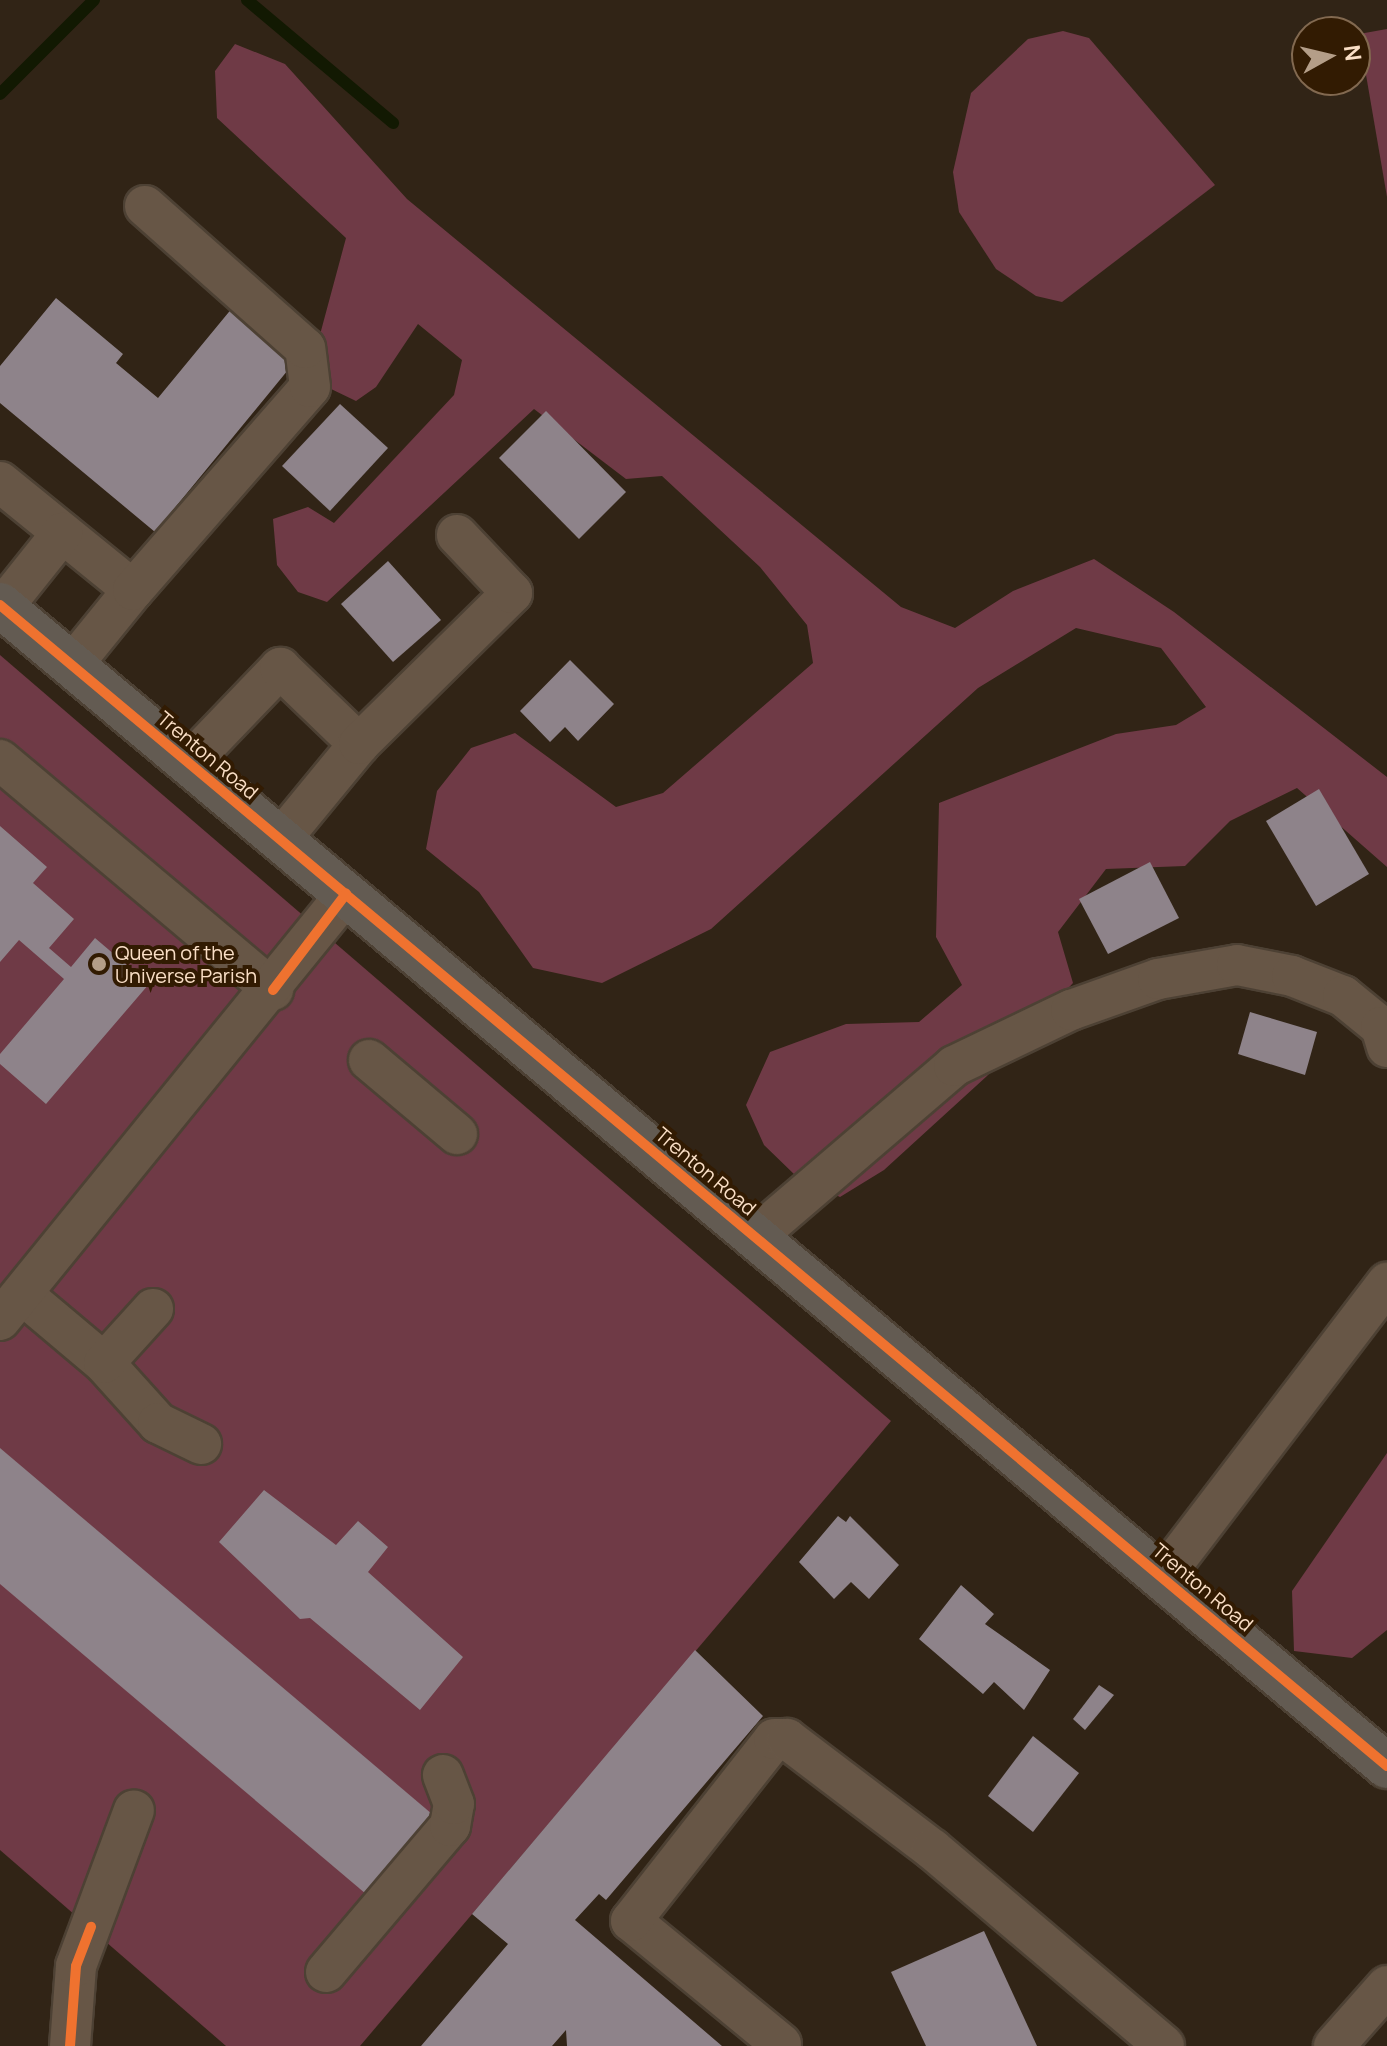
<!DOCTYPE html>
<html>
<head>
<meta charset="utf-8">
<style>
  body { margin:0 }
  #map { position:relative; width:1387px; height:2046px; overflow:hidden; background:#312416; font-family:Manrope,sans-serif }
  div>[style] { position:absolute }
  .green>* { inset:0; background:#6f3a46 }
  .stream>* { height:12px; margin:-6px; padding:0 6px; transform-origin:6px; border-radius:6px; background:#121902 }
  .building>* { inset:0; background:#8e838a }
  .roads { filter:drop-shadow(2px 0 #4d4134) drop-shadow(-2px 0 #4d4134) drop-shadow(0 2px #4d4134) drop-shadow(0 -2px #4d4134) }
  .minor>* { height:40px; margin:-20px; padding:0 20px; transform-origin:20px; border-radius:20px; background:#675646 }
  .major>* { height:44px; margin:-22px; padding:0 22px; transform-origin:22px; border-radius:22px; background:#635b52 }
  .cycleway>* { height:10px; margin:-5px; padding:0 5px; transform-origin:5px; border-radius:5px; background:#ef722f }
  .dots>* { width:22px; height:22px; translate:-50% -50%; box-sizing:border-box; border:4px solid #321b02; border-radius:50% }
  span { translate:-50% -50%; white-space:nowrap; text-align:center; line-height:1.15; -webkit-text-stroke:8px #321b02; paint-order:stroke }
  .street-label { font-size:20px; color:#fadfc6 }
  .poi-label { font-size:20px; color:#fadfc6 }
  .left { translate:0 -50%; text-align:left }
  .north { position:absolute; left:1291px; top:16px; width:80px; height:80px; box-sizing:border-box; background:#321b02; border:2px solid #826950; border-radius:50%; rotate:82deg; font-size:22px; font-weight:700; line-height:32px; text-align:center; color:#fadfc6 }
  .north::after { content:''; display:block; margin:auto; width:28px; height:36px; background:#b49e88; clip-path:polygon(50% 0,100% 100%,50% 72%,0 100%) }
</style>
</head>
<body>
<div id="map">
  <div class="green">
    <i style="clip-path:polygon(1387px 29px,1387px 197px,1359px 34px)"></i>
    <i style="clip-path:polygon(1063px 31px,1089px 38px,1215px 185px,1062px 302px,1036px 296px,996px 269px,959px 212px,953px 172px,971px 93px,1028px 39px)"></i>
    <i style="clip-path:polygon(235px 44px,285px 64px,407px 199px,901px 607px,955px 628px,1013px 591px,1094px 559px,1174px 612px,1387px 777px,1387px 867px,1297px 788px,1230px 821px,1185px 866px,1106px 869px,1058px 932px,1073px 983px,987px 1076px,884px 1170px,840px 1197px,796px 1176px,764px 1145px,746px 1105px,770px 1052px,846px 1024px,919px 1022px,962px 985px,936px 937px,939px 803px,1116px 734px,1176px 725px,1206px 707px,1161px 648px,1076px 628px,978px 688px,711px 929px,602px 983px,533px 968px,479px 892px,426px 849px,437px 791px,471px 748px,515px 733px,616px 807px,663px 793px,813px 663px,807px 625px,760px 567px,662px 476px,626px 479px,534px 409px,327px 602px,298px 592px,277px 565px,273px 519px,308px 507px,334px 523px,454px 395px,462px 360px,418px 324px,376px 387px,356px 401px,329px 388px,318px 342px,346px 238px,217px 118px,215px 71px)"></i>
    <i style="clip-path:polygon(0 655px,891px 1421px,360px 2046px,226px 2046px,0 1850px)"></i>
    <i style="clip-path:polygon(1387px 1453px,1387px 1630px,1352px 1658px,1294px 1651px,1292px 1591px)"></i>
  </div>
  <div class="stream">
    <i style="left:247px;top:0;width:191px;rotate:40.1deg"></i>
    <i style="left:0;top:94px;width:133px;rotate:-45deg"></i>
  </div>
  <div class="building">
    <i style="clip-path:polygon(56px 298px,123px 354px,116px 363px,158px 398px,233px 307px,297px 359px,155px 532px,0 403px,0 366px)"></i>
    <i style="clip-path:polygon(340px 404px,388px 448px,330px 511px,282px 466px)"></i>
    <i style="clip-path:polygon(546px 411px,626px 492px,579px 539px,499px 458px)"></i>
    <i style="clip-path:polygon(388px 561px,441px 620px,393px 662px,341px 604px)"></i>
    <i style="clip-path:polygon(570px 660px,614px 704px,578px 741px,565px 727px,550px 742px,520px 711px)"></i>
    <i style="clip-path:polygon(1319px 789px,1369px 874px,1316px 906px,1266px 821px)"></i>
    <i style="clip-path:polygon(0 826px,47px 867px,33px 883px,74px 919px,49px 948px,71px 967px,95px 938px,149px 984px,46px 1104px,0 1064px,0 1054px,64px 979px,19px 940px,0 962px)"></i>
    <i style="clip-path:polygon(1150px 862px,1179px 918px,1108px 954px,1079px 899px)"></i>
    <i style="clip-path:polygon(1250px 1012px,1317px 1032px,1305px 1075px,1238px 1054px)"></i>
    <i style="clip-path:polygon(0 1448px,432px 1814px,366px 1894px,0 1584px)"></i>
    <i style="clip-path:polygon(264px 1490px,336px 1545px,358px 1521px,388px 1547px,368px 1572px,463px 1657px,420px 1710px,310px 1618px,300px 1619px,219px 1542px)"></i>
    <i style="clip-path:polygon(838px 1516px,846px 1522px,850px 1516px,899px 1565px,869px 1599px,851px 1582px,834px 1599px,799px 1562px)"></i>
    <i style="clip-path:polygon(961px 1585px,994px 1614px,985px 1624px,1050px 1670px,1024px 1710px,994px 1682px,983px 1694px,919px 1639px)"></i>
    <i style="clip-path:polygon(695px 1650px,763px 1716px,606px 1900px,599px 1894px,575px 1920px,722px 2046px,567px 2046px,566px 2030px,552px 2046px,421px 2046px,508px 1944px,472px 1914px)"></i>
    <i style="clip-path:polygon(1099px 1685px,1114px 1695px,1085px 1730px,1073px 1719px)"></i>
    <i style="clip-path:polygon(1033px 1736px,1079px 1773px,1033px 1832px,988px 1796px)"></i>
    <i style="clip-path:polygon(984px 1931px,1037px 2046px,926px 2046px,891px 1972px)"></i>
  </div>
  <div class="roads">
    <div class="minor">
      <i style="left:0;top:482px;width:171px;rotate:39.1deg"></i>
      <i style="left:133px;top:590px;width:97px;rotate:129.1deg"></i>
      <i style="left:133px;top:590px;width:269px;rotate:-48.9deg"></i>
      <i style="left:310px;top:387px;width:39px;rotate:-97deg"></i>
      <i style="left:305px;top:348px;width:214px;rotate:-138.4deg"></i>
      <i style="left:3px;top:607px;width:95px;rotate:-51.4deg"></i>
      <i style="left:0;top:760px;width:357px;rotate:40.1deg"></i>
      <i style="left:189px;top:763px;width:132px;rotate:-46.2deg"></i>
      <i style="left:280px;top:668px;width:110px;rotate:43.9deg"></i>
      <i style="left:281px;top:839px;width:123px;rotate:-50.6deg"></i>
      <i style="left:359px;top:744px;width:215px;rotate:-44.6deg"></i>
      <i style="left:512px;top:593px;width:80px;rotate:-133.5deg"></i>
      <i style="left:369px;top:1060px;width:115px;rotate:40.1deg"></i>
      <i style="left:756px;top:1236px;width:261px;rotate:-40.6deg"></i>
      <i style="left:954px;top:1066px;width:130px;rotate:-25.6deg"></i>
      <i style="left:1071px;top:1010px;width:92px;rotate:-19.6deg"></i>
      <i style="left:1158px;top:979px;width:80px;rotate:-10deg"></i>
      <i style="left:1237px;top:965px;width:56px;rotate:11.3deg"></i>
      <i style="left:1292px;top:976px;width:55px;rotate:21.4deg"></i>
      <i style="left:1343px;top:996px;width:49px;rotate:39.2deg"></i>
      <i style="left:1381px;top:1027px;width:21px;rotate:73deg"></i>
      <i style="left:22px;top:1294px;width:107px;rotate:40.1deg"></i>
      <i style="left:104px;top:1363px;width:81px;rotate:48deg"></i>
      <i style="left:158px;top:1423px;width:48px;rotate:26deg"></i>
      <i style="left:0;top:1320px;width:549px;rotate:-50.92deg"></i>
      <i style="left:104px;top:1363px;width:73px;rotate:-47.8deg"></i>
      <i style="left:1163px;top:1577px;width:370px;rotate:-52.7deg"></i>
      <i style="left:326px;top:1972px;width:192px;rotate:-49.7deg"></i>
      <i style="left:450px;top:1826px;width:22px;rotate:-80deg"></i>
      <i style="left:454px;top:1804px;width:31px;rotate:-111deg"></i>
      <i style="left:781px;top:2044px;width:194px;rotate:-140.6deg"></i>
      <i style="left:631px;top:1921px;width:231px;rotate:-51.8deg"></i>
      <i style="left:774px;top:1739px;width:13px"></i>
      <i style="left:787px;top:1739px;width:182px;rotate:37.2deg"></i>
      <i style="left:932px;top:1849px;width:304px;rotate:40.3deg"></i>
      <i style="left:70px;top:2046px;width:80px;rotate:-85.7deg"></i>
      <i style="left:76px;top:1966px;width:166px;rotate:-69.6deg"></i>
      <i style="left:1334px;top:2046px;width:80px;rotate:-48.5deg"></i>
    </div>
    <div class="major">
      <i style="left:0;top:605px;width:1809px;rotate:39.93deg"></i>
    </div>
  </div>
  <div class="cycleway">
    <i style="left:0;top:605px;width:1809px;rotate:39.93deg"></i>
    <i style="left:273px;top:990px;width:121px;rotate:-52.8deg"></i>
    <i style="left:70px;top:2046px;width:80px;rotate:-85.7deg"></i>
    <i style="left:76px;top:1966px;width:42px;rotate:-69deg"></i>
  </div>
  <div class="dots">
    <i style="left:99px;top:964px;background:#b49e88"></i>
  </div>
  <div class="street-label">
    <span style="left:208px;top:755px;rotate:40deg">Trenton Road</span>
    <span style="left:706px;top:1171px;rotate:40deg">Trenton Road</span>
    <span style="left:1203px;top:1587px;rotate:40deg">Trenton Road</span>
  </div>
  <div class="poi-label">
    <span class="left" style="left:115px;top:964px">Queen of the<br>Universe Parish</span>
  </div>
  <div class="north">N</div>
</div>
</body>
</html>
